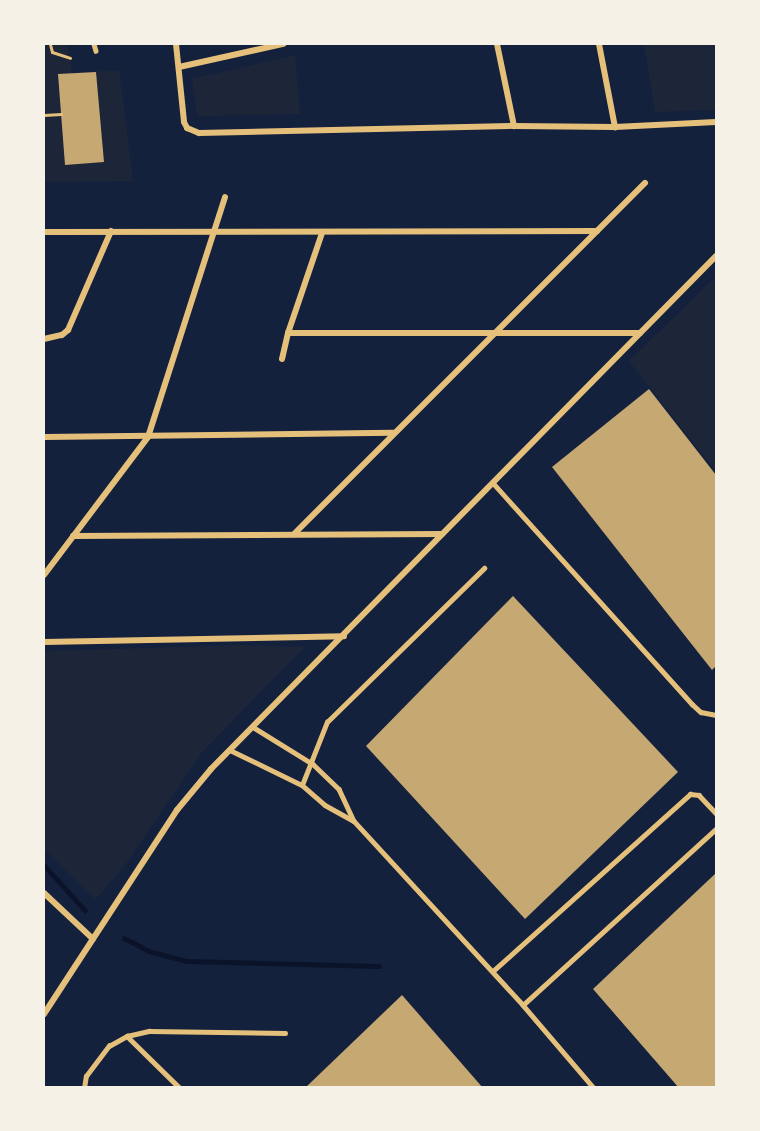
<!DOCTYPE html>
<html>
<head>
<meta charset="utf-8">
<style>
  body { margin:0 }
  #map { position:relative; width:760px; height:1131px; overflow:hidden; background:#14213d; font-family:"IBM Plex Sans",sans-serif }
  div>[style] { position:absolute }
  .green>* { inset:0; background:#1d2539 }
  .stream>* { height:4.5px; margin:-2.25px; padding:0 2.25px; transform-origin:2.25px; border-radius:2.25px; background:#0b132b }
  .building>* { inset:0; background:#c6a872 }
  .path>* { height:3px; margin:-1.5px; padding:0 1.5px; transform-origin:1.5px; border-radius:1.5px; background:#e5c07b }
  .service>* { height:4.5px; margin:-2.25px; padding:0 2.25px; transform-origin:2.25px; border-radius:2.25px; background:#e5c07b }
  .minor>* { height:6px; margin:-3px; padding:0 3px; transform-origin:3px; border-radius:3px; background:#e5c07b }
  span { translate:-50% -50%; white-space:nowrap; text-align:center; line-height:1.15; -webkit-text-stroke:4.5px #f6f1e7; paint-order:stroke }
  .frame { position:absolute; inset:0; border:45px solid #f6f1e7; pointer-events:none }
</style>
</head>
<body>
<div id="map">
  <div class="green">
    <i style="clip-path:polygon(44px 44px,67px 44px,72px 73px,119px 70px,133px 181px,44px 182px)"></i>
    <i style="clip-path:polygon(644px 44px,716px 44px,716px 110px,655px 112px)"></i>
    <i style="clip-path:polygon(295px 55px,300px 114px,197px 116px,192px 79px)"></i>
    <i style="clip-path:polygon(716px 276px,716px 472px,629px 361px)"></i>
    <i style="clip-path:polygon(243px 645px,305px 647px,203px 751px,123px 868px,95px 900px,44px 849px,44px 651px)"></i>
  </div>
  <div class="stream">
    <i style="left:44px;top:865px;width:61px;rotate:47.7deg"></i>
    <i style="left:124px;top:938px;width:28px;rotate:27deg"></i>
    <i style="left:149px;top:951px;width:38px;rotate:15deg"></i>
    <i style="left:186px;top:961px;width:193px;rotate:1.5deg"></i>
  </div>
  <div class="building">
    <i style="clip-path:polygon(96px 72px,104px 162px,65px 165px,58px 74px)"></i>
    <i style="clip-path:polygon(649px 389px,716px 475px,716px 666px,712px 670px,552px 467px)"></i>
    <i style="clip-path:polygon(513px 596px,678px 772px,525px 919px,366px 746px)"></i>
    <i style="clip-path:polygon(716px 873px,716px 1088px,679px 1088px,593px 989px)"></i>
    <i style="clip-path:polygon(402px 995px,483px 1088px,305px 1088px)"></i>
  </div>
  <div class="path">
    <i style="left:50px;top:44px;width:8px;rotate:76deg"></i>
    <i style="left:52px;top:52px;width:19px;rotate:18deg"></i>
    <i style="left:44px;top:115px;width:17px;rotate:-3deg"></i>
  </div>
  <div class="service">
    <i style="left:94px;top:44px;width:7px;rotate:74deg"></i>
    <i style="left:494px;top:484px;width:296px;rotate:48deg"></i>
    <i style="left:692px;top:704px;width:12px;rotate:42deg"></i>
    <i style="left:701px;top:712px;width:15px;rotate:11deg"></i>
    <i style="left:253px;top:727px;width:70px;rotate:31.7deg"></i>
    <i style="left:313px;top:764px;width:36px;rotate:44deg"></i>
    <i style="left:339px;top:789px;width:35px;rotate:65deg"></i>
    <i style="left:354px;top:821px;width:250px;rotate:47.4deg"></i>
    <i style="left:523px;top:1005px;width:109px;rotate:49.5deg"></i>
    <i style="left:230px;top:750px;width:80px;rotate:25.9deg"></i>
    <i style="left:302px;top:785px;width:30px;rotate:41deg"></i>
    <i style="left:325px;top:805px;width:33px;rotate:29deg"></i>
    <i style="left:302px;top:785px;width:68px;rotate:-68.4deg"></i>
    <i style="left:327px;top:722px;width:220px;rotate:-44.4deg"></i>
    <i style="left:493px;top:971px;width:265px;rotate:-41.9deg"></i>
    <i style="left:690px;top:794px;width:9px;rotate:6deg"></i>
    <i style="left:699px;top:795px;width:25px;rotate:47deg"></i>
    <i style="left:523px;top:1005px;width:261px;rotate:-42.4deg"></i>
    <i style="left:127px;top:1036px;width:74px;rotate:44.5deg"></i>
    <i style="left:84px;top:1088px;width:12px;rotate:-81deg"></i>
    <i style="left:86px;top:1076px;width:38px;rotate:-53deg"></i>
    <i style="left:109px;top:1046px;width:21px;rotate:-29deg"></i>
    <i style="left:127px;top:1036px;width:23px;rotate:-13deg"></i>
    <i style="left:149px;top:1031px;width:136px;rotate:0.8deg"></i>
  </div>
  <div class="minor">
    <i style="left:176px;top:44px;width:78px;rotate:84.1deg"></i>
    <i style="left:184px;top:122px;width:7px;rotate:63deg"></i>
    <i style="left:187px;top:128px;width:13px;rotate:23deg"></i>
    <i style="left:199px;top:133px;width:315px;rotate:-1.3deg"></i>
    <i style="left:514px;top:126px;width:101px;rotate:0.6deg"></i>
    <i style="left:615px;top:127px;width:101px;rotate:-2.8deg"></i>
    <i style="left:497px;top:44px;width:84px;rotate:78.3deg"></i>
    <i style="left:599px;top:44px;width:85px;rotate:79.1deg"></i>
    <i style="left:179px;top:67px;width:107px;rotate:-12.5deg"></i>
    <i style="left:44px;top:232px;width:553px;rotate:-0.1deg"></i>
    <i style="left:288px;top:333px;width:352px"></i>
    <i style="left:44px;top:339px;width:18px;rotate:-13deg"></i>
    <i style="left:62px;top:335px;width:8px;rotate:-40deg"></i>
    <i style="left:68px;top:330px;width:108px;rotate:-66.5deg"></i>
    <i style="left:282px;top:359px;width:27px;rotate:-77deg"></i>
    <i style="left:288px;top:333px;width:106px;rotate:-71.2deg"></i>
    <i style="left:44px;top:437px;width:349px;rotate:-0.7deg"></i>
    <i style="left:295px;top:533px;width:495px;rotate:-45deg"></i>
    <i style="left:73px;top:536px;width:369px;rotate:-0.3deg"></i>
    <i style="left:44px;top:575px;width:173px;rotate:-53deg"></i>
    <i style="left:148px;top:437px;width:252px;rotate:-72.2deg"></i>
    <i style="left:44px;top:642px;width:300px;rotate:-1.1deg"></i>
    <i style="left:44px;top:893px;width:67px;rotate:43.2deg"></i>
    <i style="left:44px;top:1014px;width:244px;rotate:-56.9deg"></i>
    <i style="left:177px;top:810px;width:53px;rotate:-50.3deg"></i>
    <i style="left:211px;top:769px;width:720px;rotate:-45.45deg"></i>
  </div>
  <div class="frame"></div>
</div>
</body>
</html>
